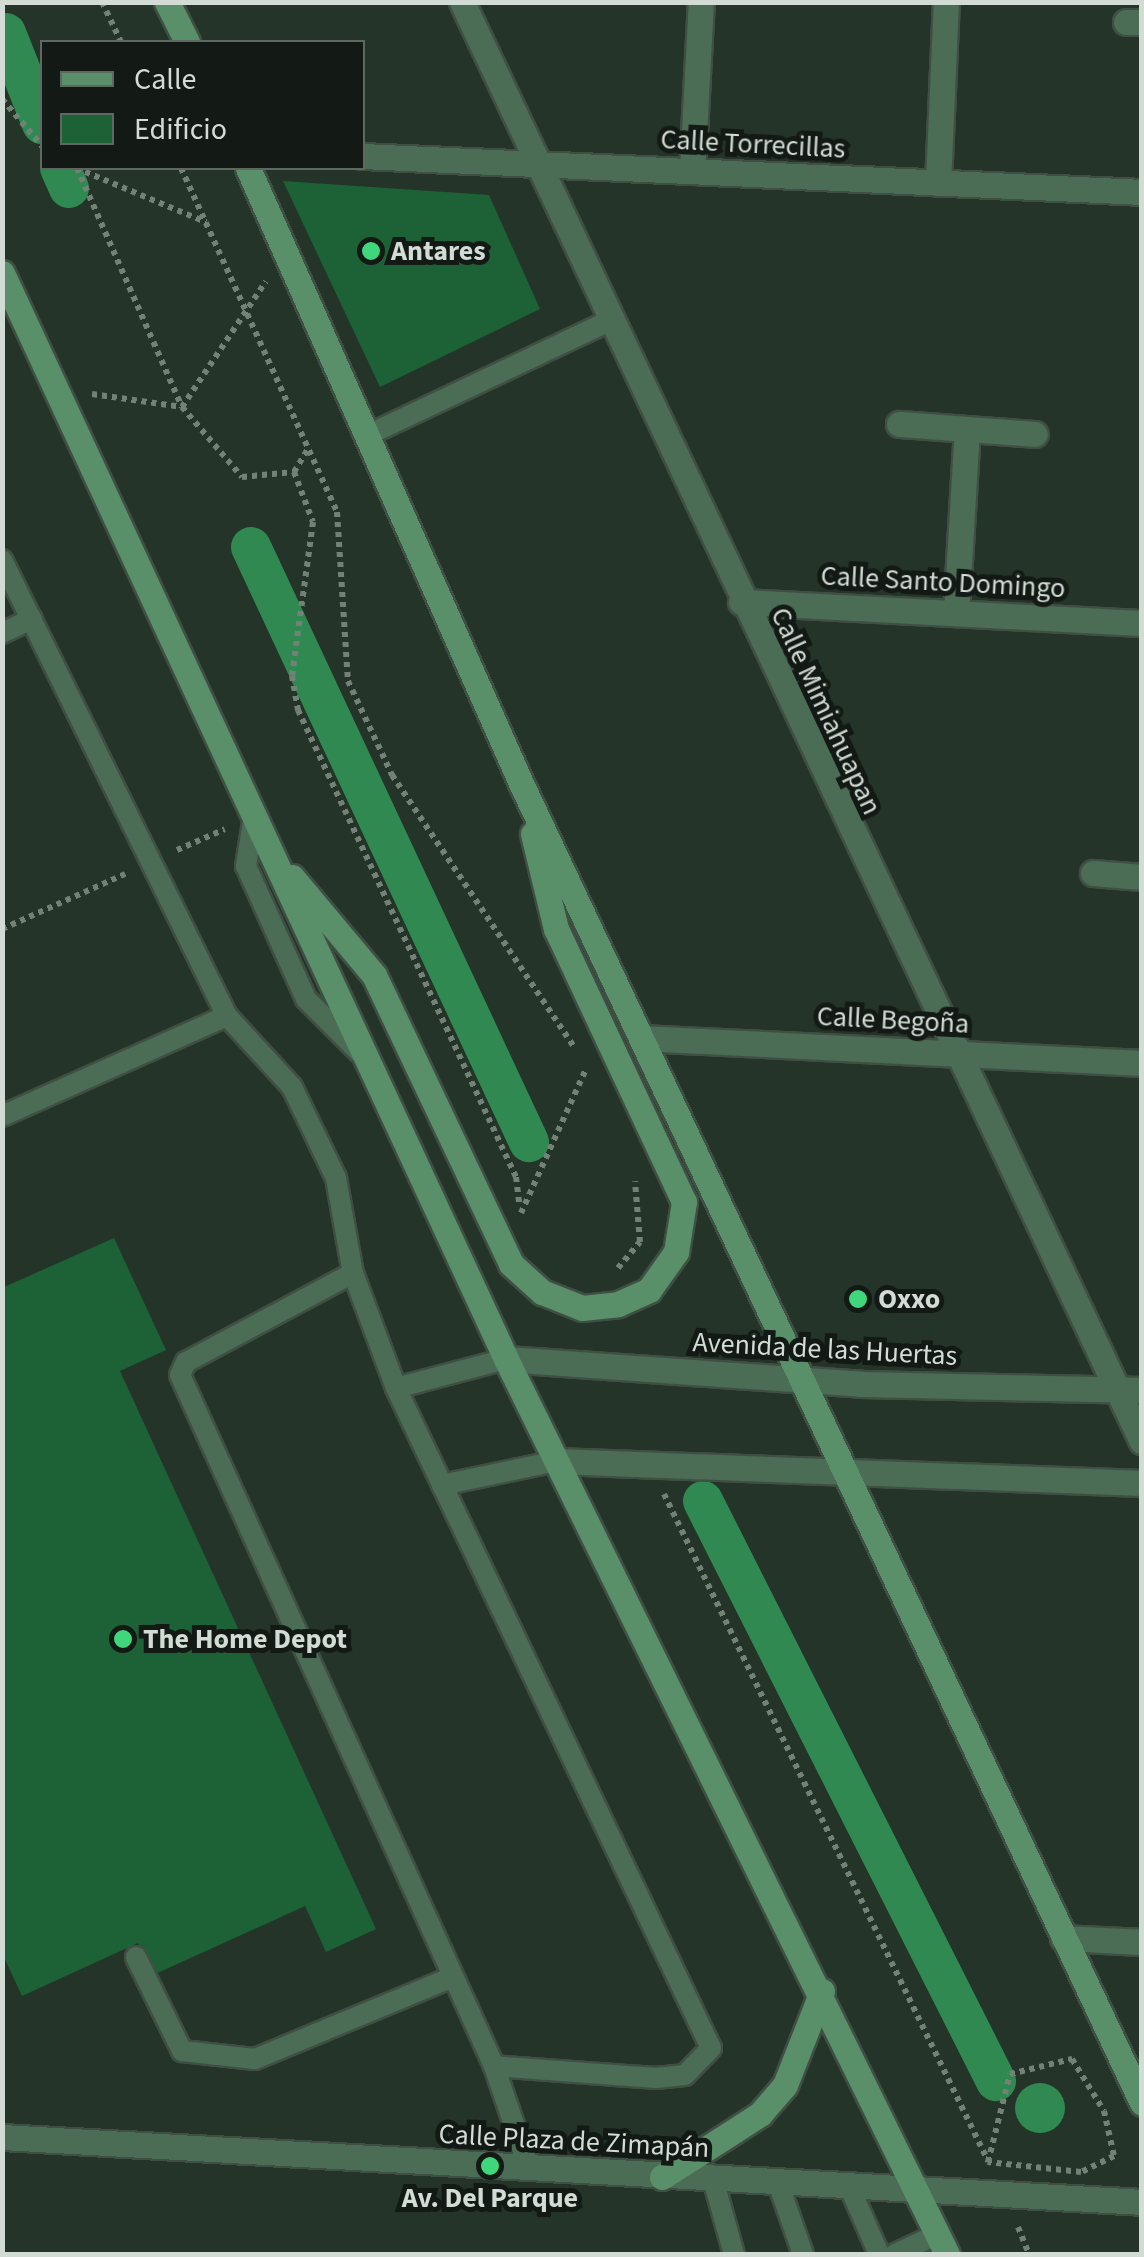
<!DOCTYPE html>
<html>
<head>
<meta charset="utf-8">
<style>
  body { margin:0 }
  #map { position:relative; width:1144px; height:2257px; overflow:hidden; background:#243428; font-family:"Source Sans 3",sans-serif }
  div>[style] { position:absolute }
  .water>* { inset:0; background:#308951 }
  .round { border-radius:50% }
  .canal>* { height:40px; margin:-20px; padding:0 20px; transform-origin:20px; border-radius:20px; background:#308951 }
  .building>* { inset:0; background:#1d6137 }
  .path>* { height:6px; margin-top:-3px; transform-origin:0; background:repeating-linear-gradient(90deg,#748177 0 5px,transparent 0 10px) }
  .roads { filter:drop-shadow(2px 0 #404f44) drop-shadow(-2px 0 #404f44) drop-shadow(0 2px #404f44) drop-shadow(0 -2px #404f44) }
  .service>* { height:20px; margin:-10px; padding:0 10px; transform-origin:10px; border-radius:10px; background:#4c6d55 }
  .minor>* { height:25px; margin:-12.5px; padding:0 12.5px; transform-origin:12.5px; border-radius:12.5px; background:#4c6d55 }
  .tertiary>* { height:25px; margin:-12.5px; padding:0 12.5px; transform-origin:12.5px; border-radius:12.5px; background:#4c6d55 }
  .secondary>* { height:25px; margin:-12.5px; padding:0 12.5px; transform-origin:12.5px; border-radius:12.5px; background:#599069 }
  .dots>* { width:28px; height:28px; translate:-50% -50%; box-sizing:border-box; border:5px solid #131914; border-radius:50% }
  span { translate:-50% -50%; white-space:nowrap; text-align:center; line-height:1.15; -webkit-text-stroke:10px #131914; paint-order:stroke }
  .street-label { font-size:28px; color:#d2dcd4 }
  .poi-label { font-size:28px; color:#d2dcd4; font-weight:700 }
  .left { translate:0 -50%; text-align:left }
  .frame { position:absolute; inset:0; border:5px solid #d2dcd4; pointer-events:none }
  .legend { position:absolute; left:40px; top:40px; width:325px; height:130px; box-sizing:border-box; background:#131914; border:2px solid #5f6761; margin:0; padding:12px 18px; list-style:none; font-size:30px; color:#d2dcd4 }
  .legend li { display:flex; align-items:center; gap:20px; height:50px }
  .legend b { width:50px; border:2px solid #5f6761 }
</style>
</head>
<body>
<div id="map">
  <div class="water">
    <i class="round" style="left:1015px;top:2083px;width:50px;height:50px"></i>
  </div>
  <div class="canal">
    <i style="left:6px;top:33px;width:98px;rotate:68.4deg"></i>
    <i style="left:60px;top:168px;width:22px;rotate:66deg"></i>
    <i style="left:251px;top:547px;width:657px;rotate:64.96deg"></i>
    <i style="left:703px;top:1501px;width:650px;rotate:63.2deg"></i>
  </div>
  <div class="building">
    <i style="clip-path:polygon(283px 181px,489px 195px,540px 309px,380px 387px)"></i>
    <i style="clip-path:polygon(114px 1238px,166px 1350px,120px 1371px,376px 1929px,326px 1952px,305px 1906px,153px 1975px,138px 1943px,22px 1996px,2px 1953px,2px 1288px)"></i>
  </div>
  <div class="path">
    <i style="left:102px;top:2px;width:44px;rotate:64.6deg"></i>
    <i style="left:2px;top:99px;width:62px;rotate:49.6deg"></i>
    <i style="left:76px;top:168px;width:141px;rotate:22.6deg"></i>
    <i style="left:77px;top:168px;width:261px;rotate:66.3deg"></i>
    <i style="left:182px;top:407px;width:92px;rotate:49.4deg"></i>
    <i style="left:242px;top:477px;width:52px;rotate:-5.5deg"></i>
    <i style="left:294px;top:472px;width:26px;rotate:-59deg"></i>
    <i style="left:181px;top:168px;width:378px;rotate:65.6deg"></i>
    <i style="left:337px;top:512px;width:169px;rotate:86.3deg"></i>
    <i style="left:348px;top:681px;width:104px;rotate:64.9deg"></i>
    <i style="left:392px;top:775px;width:327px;rotate:56.2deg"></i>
    <i style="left:92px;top:394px;width:91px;rotate:8.2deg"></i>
    <i style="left:182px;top:407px;width:151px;rotate:-56.3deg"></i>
    <i style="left:294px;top:472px;width:53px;rotate:69.2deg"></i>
    <i style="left:313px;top:522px;width:155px;rotate:97.8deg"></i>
    <i style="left:292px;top:676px;width:35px;rotate:80deg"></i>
    <i style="left:298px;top:710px;width:515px;rotate:64.98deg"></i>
    <i style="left:516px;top:1177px;width:26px;rotate:83deg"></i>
    <i style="left:177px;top:850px;width:52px;rotate:-23.6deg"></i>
    <i style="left:2px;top:929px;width:135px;rotate:-24.1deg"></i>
    <i style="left:521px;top:1213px;width:156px;rotate:-65.7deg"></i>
    <i style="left:618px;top:1268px;width:34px;rotate:-50deg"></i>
    <i style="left:640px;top:1242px;width:61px;rotate:-94.7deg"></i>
    <i style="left:664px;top:1494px;width:742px;rotate:64.09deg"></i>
    <i style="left:1072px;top:2059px;width:61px;rotate:58.4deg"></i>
    <i style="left:1104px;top:2111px;width:46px;rotate:77.5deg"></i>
    <i style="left:1114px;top:2156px;width:37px;rotate:154deg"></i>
    <i style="left:1081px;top:2172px;width:94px;rotate:-173.9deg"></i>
    <i style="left:988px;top:2162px;width:91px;rotate:-76deg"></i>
    <i style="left:1010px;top:2074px;width:64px;rotate:-13.6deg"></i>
    <i style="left:1018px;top:2227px;width:29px;rotate:68deg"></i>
  </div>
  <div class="roads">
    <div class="service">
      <i style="left:368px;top:435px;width:267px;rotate:-25.3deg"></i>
      <i style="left:2px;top:560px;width:508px;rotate:63.74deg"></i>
      <i style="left:227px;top:1016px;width:96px;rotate:47.5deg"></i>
      <i style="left:292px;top:1087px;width:101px;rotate:64.2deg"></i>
      <i style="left:336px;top:1178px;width:97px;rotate:79.9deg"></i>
      <i style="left:353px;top:1273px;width:123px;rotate:69.5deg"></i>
      <i style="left:396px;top:1388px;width:731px;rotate:64.49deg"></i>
      <i style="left:711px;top:2048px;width:37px;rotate:134deg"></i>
      <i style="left:685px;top:2075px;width:29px;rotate:174deg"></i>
      <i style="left:656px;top:2078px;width:162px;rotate:-175.8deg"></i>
      <i style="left:2px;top:633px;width:33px;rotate:-25deg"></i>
      <i style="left:254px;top:816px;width:51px;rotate:99.1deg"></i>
      <i style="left:246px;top:866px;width:146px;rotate:65.7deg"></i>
      <i style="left:306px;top:999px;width:76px;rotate:45deg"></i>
      <i style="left:2px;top:1116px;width:246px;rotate:-24deg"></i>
      <i style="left:353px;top:1273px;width:189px;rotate:151.9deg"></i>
      <i style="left:186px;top:1362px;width:14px;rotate:115deg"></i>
      <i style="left:180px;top:1375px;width:759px;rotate:65.56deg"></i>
      <i style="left:494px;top:2066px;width:108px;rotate:71.1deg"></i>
      <i style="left:396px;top:1388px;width:114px;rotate:-14.8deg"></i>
      <i style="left:442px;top:1485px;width:117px;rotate:-11.8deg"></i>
      <i style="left:136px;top:1957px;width:105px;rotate:63.9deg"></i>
      <i style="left:182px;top:2051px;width:73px;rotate:6.3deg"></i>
      <i style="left:255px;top:2059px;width:214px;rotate:-22.5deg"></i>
      <i style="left:713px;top:2179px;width:78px;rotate:74.4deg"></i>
      <i style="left:778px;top:2183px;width:75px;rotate:70.6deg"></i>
      <i style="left:849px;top:2186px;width:74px;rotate:66.2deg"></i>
      <i style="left:895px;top:2254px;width:47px;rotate:-24.9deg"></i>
    </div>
    <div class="minor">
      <i style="left:1126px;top:22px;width:16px"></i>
      <i style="left:362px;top:156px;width:781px;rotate:2.64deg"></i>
      <i style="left:692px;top:171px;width:169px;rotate:-87deg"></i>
      <i style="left:938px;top:183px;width:181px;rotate:-87.5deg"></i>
      <i style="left:899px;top:424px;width:136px;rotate:4.2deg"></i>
      <i style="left:741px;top:602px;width:402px;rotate:3deg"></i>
      <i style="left:956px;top:613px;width:184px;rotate:-86.6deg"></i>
      <i style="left:1093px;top:873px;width:49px;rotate:4.7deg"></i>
      <i style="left:642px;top:1038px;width:501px;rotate:2.86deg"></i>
      <i style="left:1063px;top:1938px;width:79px;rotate:2.9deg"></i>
    </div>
    <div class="tertiary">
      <i style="left:462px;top:2px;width:1592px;rotate:64.72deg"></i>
      <i style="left:506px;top:1359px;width:356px;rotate:4deg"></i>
      <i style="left:861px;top:1384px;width:281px;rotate:1.2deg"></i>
      <i style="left:557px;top:1461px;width:585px;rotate:2.15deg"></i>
      <i style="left:2px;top:2137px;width:1142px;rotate:3.26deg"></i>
    </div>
    <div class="secondary">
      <i style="left:167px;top:2px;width:45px;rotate:63.4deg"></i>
      <i style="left:248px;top:168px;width:671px;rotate:66.07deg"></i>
      <i style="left:520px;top:781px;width:1461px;rotate:64.8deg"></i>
      <i style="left:2px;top:273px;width:1197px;rotate:65.1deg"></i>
      <i style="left:506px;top:1359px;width:998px;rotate:63.77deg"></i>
      <i style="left:292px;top:877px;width:128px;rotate:50.1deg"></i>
      <i style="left:374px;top:975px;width:320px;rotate:64.6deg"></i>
      <i style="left:511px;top:1264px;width:42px;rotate:42.1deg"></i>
      <i style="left:542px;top:1292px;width:43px;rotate:21.8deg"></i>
      <i style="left:582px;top:1308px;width:36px;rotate:-6deg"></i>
      <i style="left:618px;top:1304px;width:34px;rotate:-24deg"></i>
      <i style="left:649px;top:1290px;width:47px;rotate:-54.6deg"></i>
      <i style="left:676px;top:1252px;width:51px;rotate:-80.9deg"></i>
      <i style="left:684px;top:1202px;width:302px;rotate:-115.1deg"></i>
      <i style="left:556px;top:929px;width:98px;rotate:-103.6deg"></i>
      <i style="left:662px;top:2177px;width:117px;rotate:-32.7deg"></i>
      <i style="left:760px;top:2114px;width:38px;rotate:-49deg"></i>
      <i style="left:785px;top:2085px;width:101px;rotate:-68.5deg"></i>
    </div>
  </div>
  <div class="dots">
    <i style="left:371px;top:251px;background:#40d77c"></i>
    <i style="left:858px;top:1299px;background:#40d77c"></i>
    <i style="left:123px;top:1639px;background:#40d77c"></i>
    <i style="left:490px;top:2166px;background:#40d77c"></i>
  </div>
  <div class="street-label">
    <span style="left:753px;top:144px;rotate:3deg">Calle Torrecillas</span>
    <span style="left:943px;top:582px;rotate:3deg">Calle Santo Domingo</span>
    <span style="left:826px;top:711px;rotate:65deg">Calle Mimiahuapan</span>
    <span style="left:893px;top:1020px;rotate:3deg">Calle Begoña</span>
    <span style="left:825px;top:1349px;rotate:3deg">Avenida de las Huertas</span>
    <span style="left:574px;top:2141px;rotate:3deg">Calle Plaza de Zimapán</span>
  </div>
  <div class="poi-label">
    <span class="left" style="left:391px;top:251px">Antares</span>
    <span class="left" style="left:878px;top:1299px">Oxxo</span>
    <span class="left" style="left:143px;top:1639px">The Home Depot</span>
    <span style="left:490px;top:2198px">Av. Del Parque</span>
  </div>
  <div class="frame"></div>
  <ul class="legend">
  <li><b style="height:12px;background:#599069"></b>Calle</li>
  <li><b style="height:28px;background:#1d6137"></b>Edificio</li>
  </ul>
</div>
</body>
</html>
